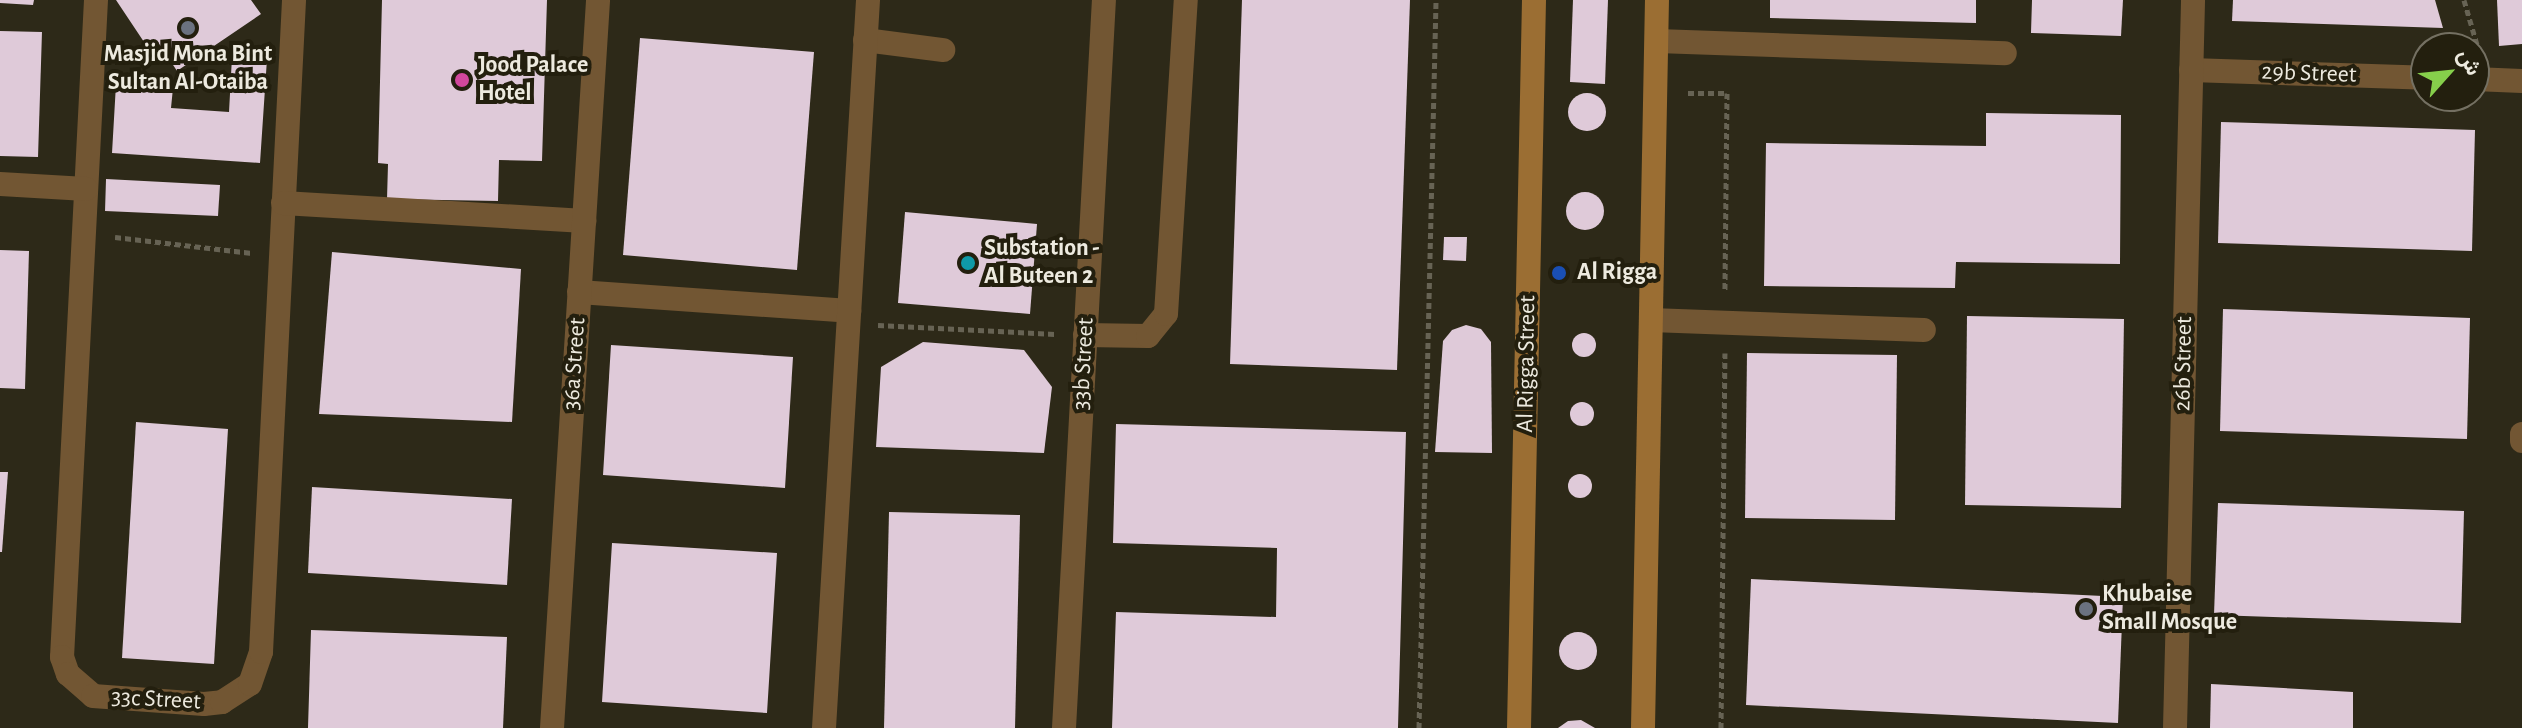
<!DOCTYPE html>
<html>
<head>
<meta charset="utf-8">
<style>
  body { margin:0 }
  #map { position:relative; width:2522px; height:728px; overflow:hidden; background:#2d2918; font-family:"Alegreya Sans",Vazirmatn,sans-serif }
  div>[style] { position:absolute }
  .building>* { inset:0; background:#dfcad9 }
  .round { border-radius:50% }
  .path>* { height:5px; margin-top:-2.5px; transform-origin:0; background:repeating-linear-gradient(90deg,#676354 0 6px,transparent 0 10px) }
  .lane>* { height:24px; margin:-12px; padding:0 12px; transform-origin:12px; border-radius:12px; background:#725633 }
  .street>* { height:24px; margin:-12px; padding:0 12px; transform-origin:12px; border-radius:12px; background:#725633 }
  .secondary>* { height:24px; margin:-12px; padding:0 12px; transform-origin:12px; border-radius:12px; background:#9b6e33 }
  .dots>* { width:22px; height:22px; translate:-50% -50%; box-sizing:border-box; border:4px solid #231f0e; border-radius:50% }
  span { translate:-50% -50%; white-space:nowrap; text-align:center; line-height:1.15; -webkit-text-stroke:8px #231f0e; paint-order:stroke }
  .poi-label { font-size:24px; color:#edeadf; font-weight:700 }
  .left { translate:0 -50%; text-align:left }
  .street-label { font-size:24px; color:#edeadf }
  .north { position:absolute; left:2410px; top:32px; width:80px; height:80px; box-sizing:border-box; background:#231f0e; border:2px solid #747062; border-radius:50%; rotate:63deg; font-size:22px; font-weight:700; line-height:32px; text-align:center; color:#edeadf }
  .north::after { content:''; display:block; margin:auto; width:28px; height:36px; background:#86cf4b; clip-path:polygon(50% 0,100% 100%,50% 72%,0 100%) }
</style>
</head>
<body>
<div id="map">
  <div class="building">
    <i style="clip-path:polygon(0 0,34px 0,33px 5px,0 3px)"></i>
    <i style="clip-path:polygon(116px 0,251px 0,261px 14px,177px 71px,158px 42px,148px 48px)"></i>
    <i style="clip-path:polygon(382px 0,547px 0,542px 161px,499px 160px,498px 201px,387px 199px,388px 164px,378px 163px)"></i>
    <i style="clip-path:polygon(1242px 0,1410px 0,1397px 370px,1230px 364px)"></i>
    <i style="clip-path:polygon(1573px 0,1608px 0,1605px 84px,1570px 82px)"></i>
    <i style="clip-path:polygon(1770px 0,1976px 0,1976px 23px,1770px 18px)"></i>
    <i style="clip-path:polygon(2032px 0,2123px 0,2121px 36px,2031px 33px)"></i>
    <i style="clip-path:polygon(2233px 0,2435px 0,2443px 28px,2232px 21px)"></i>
    <i style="clip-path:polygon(2497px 0,2522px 0,2522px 44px,2499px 46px)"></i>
    <i style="clip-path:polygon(0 31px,42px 32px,38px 157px,0 156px)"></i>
    <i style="clip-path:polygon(640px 38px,814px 52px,797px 270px,623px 255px)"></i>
    <i style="clip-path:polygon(232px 57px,267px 59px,260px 163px,112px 153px,116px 84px,173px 88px,171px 108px,229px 112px)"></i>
    <i class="round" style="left:1568px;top:93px;width:38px;height:38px"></i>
    <i style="clip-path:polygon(1986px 113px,2121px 115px,2120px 264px,1956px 262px,1955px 288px,1764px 286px,1766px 143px,1986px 146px)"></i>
    <i style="clip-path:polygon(2221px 122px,2475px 130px,2472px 251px,2218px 243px)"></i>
    <i style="clip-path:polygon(106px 179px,220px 185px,218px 216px,105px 211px)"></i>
    <i class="round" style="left:1566px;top:192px;width:38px;height:38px"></i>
    <i style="clip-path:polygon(905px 212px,1037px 224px,1030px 314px,898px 303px)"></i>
    <i style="clip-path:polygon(1444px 237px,1467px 237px,1466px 261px,1443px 260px)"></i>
    <i style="clip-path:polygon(0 250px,29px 251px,25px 389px,0 388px)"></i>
    <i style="clip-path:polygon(332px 252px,521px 269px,512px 422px,319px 414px)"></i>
    <i style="clip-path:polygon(2223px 309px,2470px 318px,2467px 439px,2220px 431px)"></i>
    <i style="clip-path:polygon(1967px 316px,2124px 319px,2121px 508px,1965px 505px)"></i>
    <i style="clip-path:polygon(1466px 325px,1481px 329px,1491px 342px,1492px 453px,1435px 452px,1443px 341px,1452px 330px)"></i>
    <i class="round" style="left:1572px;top:333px;width:24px;height:24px"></i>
    <i style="clip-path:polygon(923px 342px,1024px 350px,1052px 387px,1044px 453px,876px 447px,881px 367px)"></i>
    <i style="clip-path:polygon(611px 345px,793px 357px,785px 488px,603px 475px)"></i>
    <i style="clip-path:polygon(1747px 353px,1897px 355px,1895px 520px,1745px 518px)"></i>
    <i class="round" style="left:1570px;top:402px;width:24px;height:24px"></i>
    <i style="clip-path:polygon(136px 422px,228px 429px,214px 664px,122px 658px)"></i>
    <i style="clip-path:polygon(1116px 424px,1406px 432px,1398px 728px,1112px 728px,1116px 612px,1276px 617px,1277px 548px,1113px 543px)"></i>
    <i style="clip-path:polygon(0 472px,8px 472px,2px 552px,0 552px)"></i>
    <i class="round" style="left:1568px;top:474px;width:24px;height:24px"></i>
    <i style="clip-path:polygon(312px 487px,512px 499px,507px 585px,308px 573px)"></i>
    <i style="clip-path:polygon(2218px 503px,2464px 511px,2461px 623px,2214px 615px)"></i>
    <i style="clip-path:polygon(889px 512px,1020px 515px,1015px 728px,884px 728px)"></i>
    <i style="clip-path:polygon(612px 543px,777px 553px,767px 713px,602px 702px)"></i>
    <i style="clip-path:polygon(1751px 579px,2123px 597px,2118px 723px,1746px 705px)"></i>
    <i style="clip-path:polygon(311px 630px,507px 637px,503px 728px,308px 728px)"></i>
    <i class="round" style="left:1559px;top:632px;width:38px;height:38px"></i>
    <i style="clip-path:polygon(2211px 684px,2353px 692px,2353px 728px,2210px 728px)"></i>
    <i style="clip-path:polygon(1581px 720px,1595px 728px,1558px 728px,1568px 721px)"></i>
  </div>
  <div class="path">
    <i style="left:2464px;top:0;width:50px;rotate:73.7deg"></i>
    <i style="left:1688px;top:93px;width:39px"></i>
    <i style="left:1727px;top:93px;width:198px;rotate:90.6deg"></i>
    <i style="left:115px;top:237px;width:138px;rotate:6.7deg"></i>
    <i style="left:878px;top:325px;width:177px;rotate:2.9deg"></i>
    <i style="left:1419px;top:728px;width:728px;rotate:-88.66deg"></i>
    <i style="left:1721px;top:728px;width:375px;rotate:-89.4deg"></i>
  </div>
  <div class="lane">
    <i style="left:865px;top:40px;width:79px;rotate:7.3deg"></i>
    <i style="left:1657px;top:41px;width:348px;rotate:2deg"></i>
    <i style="left:1651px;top:320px;width:273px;rotate:2.1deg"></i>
    <i style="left:1085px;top:335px;width:63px;rotate:0.9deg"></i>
    <i style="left:1148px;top:336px;width:28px;rotate:-51deg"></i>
    <i style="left:1166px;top:314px;width:315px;rotate:-86.4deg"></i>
    <i style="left:2522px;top:434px;width:7px;rotate:90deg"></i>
  </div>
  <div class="street">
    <i style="left:96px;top:0;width:658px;rotate:92.96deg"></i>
    <i style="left:62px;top:657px;width:18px;rotate:71deg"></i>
    <i style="left:68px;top:674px;width:33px;rotate:41deg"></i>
    <i style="left:93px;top:696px;width:111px;rotate:4.1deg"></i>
    <i style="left:204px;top:704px;width:18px;rotate:-6deg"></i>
    <i style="left:222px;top:702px;width:33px;rotate:-33deg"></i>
    <i style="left:250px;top:684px;width:34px;rotate:-71deg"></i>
    <i style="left:261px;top:652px;width:653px;rotate:-87.1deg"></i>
    <i style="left:2191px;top:70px;width:235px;rotate:1.9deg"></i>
    <i style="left:2474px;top:79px;width:48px;rotate:2.4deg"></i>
    <i style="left:0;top:184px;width:86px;rotate:3.3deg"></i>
    <i style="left:283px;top:203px;width:302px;rotate:3.4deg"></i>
    <i style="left:579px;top:292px;width:271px;rotate:4deg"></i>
    <i style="left:552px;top:728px;width:729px;rotate:-86.38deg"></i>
    <i style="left:824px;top:728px;width:729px;rotate:-86.54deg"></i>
    <i style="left:1064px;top:728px;width:729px;rotate:-86.86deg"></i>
    <i style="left:2175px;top:728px;width:728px;rotate:-88.58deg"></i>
  </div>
  <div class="secondary">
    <i style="left:1519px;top:728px;width:728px;rotate:-88.82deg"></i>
    <i style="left:1643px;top:728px;width:728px;rotate:-88.9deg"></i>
  </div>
  <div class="dots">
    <i style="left:188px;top:28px;background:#6b7280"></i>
    <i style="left:462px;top:80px;background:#d1479c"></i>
    <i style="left:968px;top:263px;background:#0f9aa8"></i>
    <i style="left:1559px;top:273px;background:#1a4fb4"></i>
    <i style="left:2086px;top:609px;background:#6b7280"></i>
  </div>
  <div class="poi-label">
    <span style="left:188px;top:69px">Masjid Mona Bint<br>Sultan Al-Otaiba</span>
    <span class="left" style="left:478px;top:80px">Jood Palace<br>Hotel</span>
    <span class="left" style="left:984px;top:263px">Substation -<br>Al Buteen 2</span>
    <span class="left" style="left:1577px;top:273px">Al Rigga</span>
    <span class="left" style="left:2102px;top:609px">Khubaise<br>Small Mosque</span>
  </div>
  <div class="street-label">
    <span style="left:2309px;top:74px;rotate:2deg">29b Street</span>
    <span style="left:575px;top:364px;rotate:-86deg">36a Street</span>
    <span style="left:1084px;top:364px;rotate:-87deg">33b Street</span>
    <span style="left:1527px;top:364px;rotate:-89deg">Al Rigga Street</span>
    <span style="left:2184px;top:364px;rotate:-89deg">26b Street</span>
    <span style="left:156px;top:700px;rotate:3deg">33c Street</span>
  </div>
  <div class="north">ش</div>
</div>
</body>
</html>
